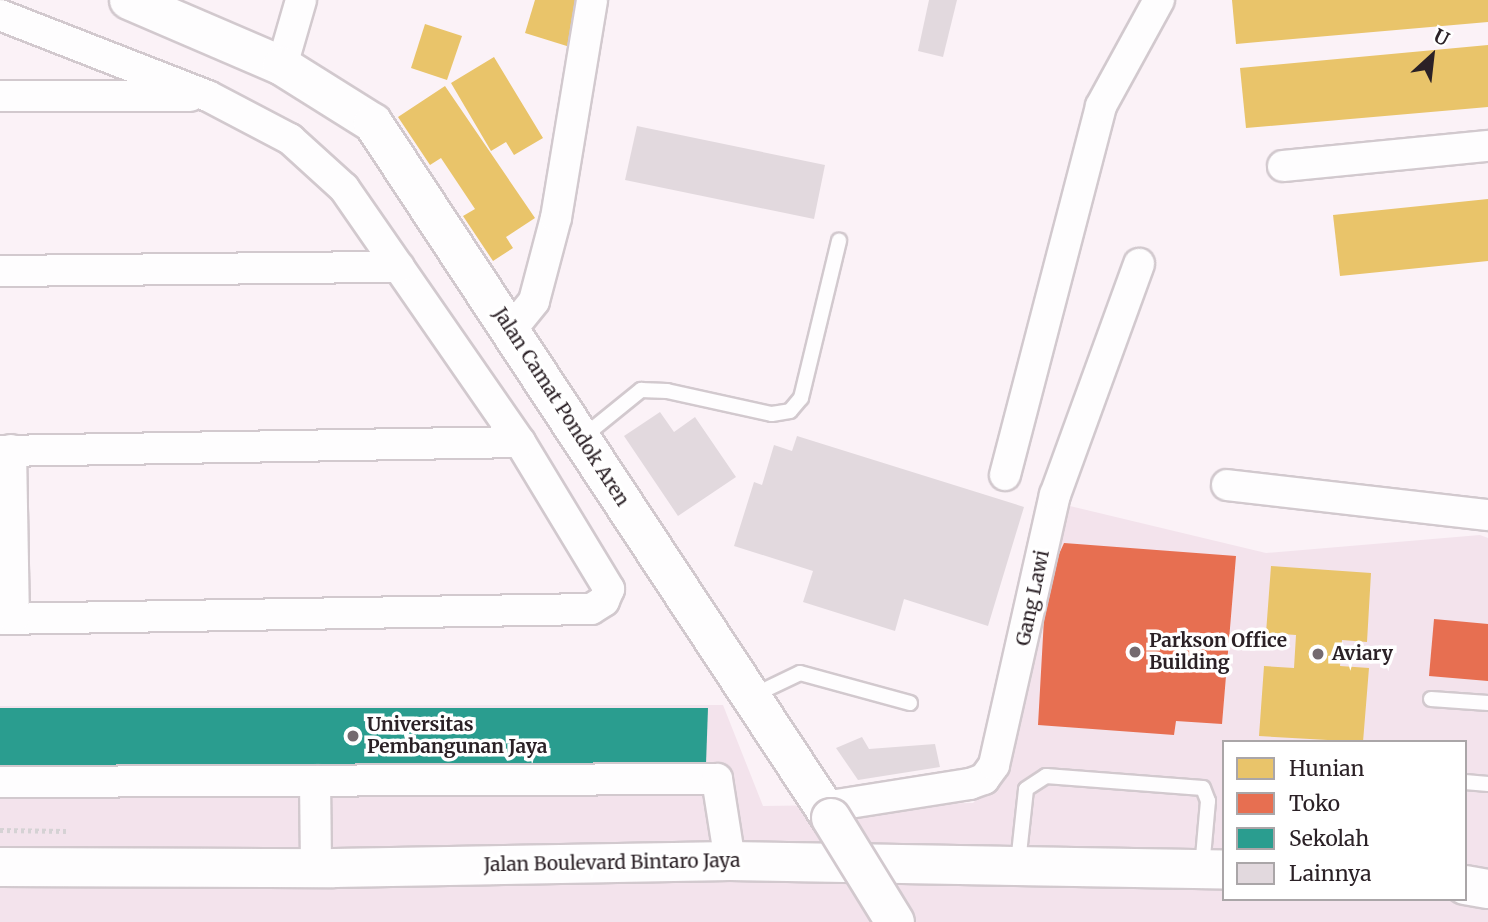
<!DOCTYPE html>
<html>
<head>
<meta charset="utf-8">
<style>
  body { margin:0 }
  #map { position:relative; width:1488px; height:922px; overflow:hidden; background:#fbf2f7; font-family:Merriweather,serif }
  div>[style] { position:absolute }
  .built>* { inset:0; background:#f3e3ec }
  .homes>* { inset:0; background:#e9c46a }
  .shops>* { inset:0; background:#e76f51 }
  .schools>* { inset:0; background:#2a9d8f }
  .building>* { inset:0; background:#e2d9de }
  .path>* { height:4.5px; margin-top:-2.25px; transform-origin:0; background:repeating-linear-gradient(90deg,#d5d2d4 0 3.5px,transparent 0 7px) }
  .roads { filter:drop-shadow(2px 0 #d2c9ce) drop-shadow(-2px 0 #d2c9ce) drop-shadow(0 2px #d2c9ce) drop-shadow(0 -2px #d2c9ce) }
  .service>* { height:14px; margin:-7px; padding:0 7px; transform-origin:7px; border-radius:7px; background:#fefdfe }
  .minor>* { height:30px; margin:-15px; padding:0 15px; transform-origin:15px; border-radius:15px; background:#fefdfe }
  .secondary>* { height:38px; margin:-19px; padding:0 19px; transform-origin:19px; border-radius:19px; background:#fefdfe }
  .primary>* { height:38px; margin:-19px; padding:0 19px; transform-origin:19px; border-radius:19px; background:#fefdfe }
  .bridges { filter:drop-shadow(2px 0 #d2c9ce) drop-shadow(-2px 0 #d2c9ce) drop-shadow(0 2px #d2c9ce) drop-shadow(0 -2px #d2c9ce) }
  .secondary-bridge>* { height:38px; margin:-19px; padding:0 19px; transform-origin:19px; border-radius:19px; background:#fefdfe }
  .dots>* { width:19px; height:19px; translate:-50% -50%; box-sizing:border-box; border:4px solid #fff; border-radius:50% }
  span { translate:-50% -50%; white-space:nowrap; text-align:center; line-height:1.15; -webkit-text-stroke:7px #fff; paint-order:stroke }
  .street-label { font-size:19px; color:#2b2126 }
  .poi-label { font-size:19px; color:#2b2126; font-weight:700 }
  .left { translate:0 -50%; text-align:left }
  .legend { position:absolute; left:1222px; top:740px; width:245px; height:161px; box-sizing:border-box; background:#fff; border:2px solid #aaa6a8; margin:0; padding:9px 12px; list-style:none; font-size:21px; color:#2b2126 }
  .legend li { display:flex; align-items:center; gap:14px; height:35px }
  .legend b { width:35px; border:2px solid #aaa6a8 }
  .north { position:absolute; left:1397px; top:21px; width:70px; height:70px; -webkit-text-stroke:5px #fff; paint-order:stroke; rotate:27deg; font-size:19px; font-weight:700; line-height:28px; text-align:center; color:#2b2126 }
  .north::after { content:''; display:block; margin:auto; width:24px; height:32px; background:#2b2126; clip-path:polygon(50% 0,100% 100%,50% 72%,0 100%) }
</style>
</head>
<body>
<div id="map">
  <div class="built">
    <i style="clip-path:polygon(evenodd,1049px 501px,1266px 553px,1480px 535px,1488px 538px,1488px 922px,0 922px,0 706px,723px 705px,763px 806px,973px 803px,1005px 771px,1049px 501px,1224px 742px,1465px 742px,1465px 899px,1224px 899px,1224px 742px)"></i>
  </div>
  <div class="homes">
    <i style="clip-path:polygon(535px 0,578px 0,570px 47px,525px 33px)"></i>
    <i style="clip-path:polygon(1232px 0,1488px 0,1488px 22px,1236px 44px)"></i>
    <i style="clip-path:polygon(425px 24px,462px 36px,447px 80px,411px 68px)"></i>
    <i style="clip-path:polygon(1488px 45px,1488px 107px,1246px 128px,1240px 68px)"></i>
    <i style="clip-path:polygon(494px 57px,543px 138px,514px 155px,506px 142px,491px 151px,451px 83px)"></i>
    <i style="clip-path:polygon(445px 86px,535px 218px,506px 237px,513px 248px,493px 261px,463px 216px,475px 209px,441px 158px,430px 165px,398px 117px)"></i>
    <i style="clip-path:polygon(1488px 199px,1488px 261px,1340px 276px,1333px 215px)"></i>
    <i style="clip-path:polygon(1271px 566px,1371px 573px,1367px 642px,1342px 640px,1340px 666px,1369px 668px,1363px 742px,1259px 736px,1264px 666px,1294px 668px,1296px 635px,1266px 633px)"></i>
  </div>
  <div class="shops">
    <i style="clip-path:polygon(1064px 543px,1236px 556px,1222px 724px,1176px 721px,1174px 735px,1038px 725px,1046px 583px)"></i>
    <i style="clip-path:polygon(1434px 619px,1488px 624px,1488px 681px,1429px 676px)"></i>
  </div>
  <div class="schools">
    <i style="clip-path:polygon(0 708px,708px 708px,706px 764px,0 768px)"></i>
  </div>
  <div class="building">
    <i style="clip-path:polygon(929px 0,957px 0,943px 57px,918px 51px)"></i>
    <i style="clip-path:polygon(637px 126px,825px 165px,814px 219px,625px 180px)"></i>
    <i style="clip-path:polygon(660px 412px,674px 432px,695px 417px,736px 477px,678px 516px,624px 436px)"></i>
    <i style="clip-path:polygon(797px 436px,1024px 507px,988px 626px,904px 599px,895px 631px,803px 602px,813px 571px,734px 546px,754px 482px,762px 485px,774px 445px,792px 451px)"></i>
    <i style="clip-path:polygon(862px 737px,869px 749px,935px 744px,940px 767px,858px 780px,836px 748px)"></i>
  </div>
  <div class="path">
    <i style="left:0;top:830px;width:66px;rotate:0.9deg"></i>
  </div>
  <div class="roads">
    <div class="service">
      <i style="left:583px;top:437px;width:75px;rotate:-39deg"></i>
      <i style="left:641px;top:390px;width:26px;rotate:2deg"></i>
      <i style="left:667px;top:391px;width:107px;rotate:12.4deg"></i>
      <i style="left:772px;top:414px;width:18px;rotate:-9deg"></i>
      <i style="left:790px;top:411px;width:17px;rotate:-50deg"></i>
      <i style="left:801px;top:398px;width:162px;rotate:-76.4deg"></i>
      <i style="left:752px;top:696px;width:53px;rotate:-25.6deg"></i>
      <i style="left:800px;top:673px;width:114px;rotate:15.3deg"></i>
      <i style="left:1431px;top:699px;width:57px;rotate:4deg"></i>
      <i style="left:1465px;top:782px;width:23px;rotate:5deg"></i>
      <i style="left:1018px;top:863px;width:74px;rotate:-83.8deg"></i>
      <i style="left:1026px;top:789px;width:24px;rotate:-33deg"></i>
      <i style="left:1046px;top:776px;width:157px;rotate:4.4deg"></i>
      <i style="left:1203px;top:788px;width:14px;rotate:69deg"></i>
      <i style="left:1208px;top:801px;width:67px;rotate:95.1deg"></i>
    </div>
    <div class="minor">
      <i style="left:0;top:15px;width:223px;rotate:21.3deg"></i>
      <i style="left:208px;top:96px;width:93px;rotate:27.7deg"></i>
      <i style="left:290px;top:139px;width:73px;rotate:42.2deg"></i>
      <i style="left:344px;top:188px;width:309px;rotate:55.3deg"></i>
      <i style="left:520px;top:442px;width:172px;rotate:58.8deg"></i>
      <i style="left:609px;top:589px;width:13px;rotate:113deg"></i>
      <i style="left:604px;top:601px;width:15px;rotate:148deg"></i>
      <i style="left:591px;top:609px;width:591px;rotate:179.03deg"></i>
      <i style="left:282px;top:66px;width:69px;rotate:-73.9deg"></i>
      <i style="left:0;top:96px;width:190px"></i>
      <i style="left:1283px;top:166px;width:206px;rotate:-5.6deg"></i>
      <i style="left:0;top:271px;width:399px;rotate:-0.6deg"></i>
      <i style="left:510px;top:331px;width:38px;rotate:-51deg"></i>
      <i style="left:534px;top:301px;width:86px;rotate:-75.2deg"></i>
      <i style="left:556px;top:218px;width:221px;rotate:-80.6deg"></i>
      <i style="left:11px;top:450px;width:168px;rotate:89deg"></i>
      <i style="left:0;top:451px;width:520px;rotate:-0.99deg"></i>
      <i style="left:1005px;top:475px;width:381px;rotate:-75.4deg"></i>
      <i style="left:1101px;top:106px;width:121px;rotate:-61.3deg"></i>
      <i style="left:1227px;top:485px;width:263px;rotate:6.6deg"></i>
      <i style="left:315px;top:781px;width:87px;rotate:89.3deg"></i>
      <i style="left:0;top:782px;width:717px;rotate:-0.24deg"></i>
      <i style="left:717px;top:779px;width:83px;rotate:81deg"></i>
      <i style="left:824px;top:807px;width:148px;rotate:-9deg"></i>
      <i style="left:970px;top:784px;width:15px;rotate:-20deg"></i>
      <i style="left:984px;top:779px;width:17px;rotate:-54deg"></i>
      <i style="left:994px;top:765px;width:277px;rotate:-77.3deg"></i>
      <i style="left:1055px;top:495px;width:246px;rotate:-70deg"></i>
    </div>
    <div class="secondary">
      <i style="left:129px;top:0;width:167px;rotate:23.3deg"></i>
      <i style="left:282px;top:66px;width:107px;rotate:32.1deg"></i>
      <i style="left:373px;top:123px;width:832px;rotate:56.62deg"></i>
    </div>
    <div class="primary">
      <i style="left:0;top:867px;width:334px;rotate:0.2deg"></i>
      <i style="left:334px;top:868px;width:396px;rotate:-1deg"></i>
      <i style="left:730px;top:861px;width:494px;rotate:1deg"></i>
      <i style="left:1465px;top:885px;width:23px;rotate:10deg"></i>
    </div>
  </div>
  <div class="bridges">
    <div class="secondary-bridge">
      <i style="left:831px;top:818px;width:122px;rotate:58.4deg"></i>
    </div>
  </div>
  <div class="dots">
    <i style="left:1135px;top:652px;background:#746a6f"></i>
    <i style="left:1318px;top:654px;background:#746a6f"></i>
    <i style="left:353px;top:736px;background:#746a6f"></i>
  </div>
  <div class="street-label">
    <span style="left:561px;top:407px;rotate:57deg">Jalan Camat Pondok Aren</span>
    <span style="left:1033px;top:598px;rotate:-78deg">Gang Lawi</span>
    <span style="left:612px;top:863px;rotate:-1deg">Jalan Boulevard Bintaro Jaya</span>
  </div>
  <div class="poi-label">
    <span class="left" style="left:1149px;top:652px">Parkson Office<br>Building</span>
    <span class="left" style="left:1332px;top:654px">Aviary</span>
    <span class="left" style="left:367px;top:736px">Universitas<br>Pembangunan Jaya</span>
  </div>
  <ul class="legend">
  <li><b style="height:19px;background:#e9c46a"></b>Hunian</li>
  <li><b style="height:19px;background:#e76f51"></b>Toko</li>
  <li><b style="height:19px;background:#2a9d8f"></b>Sekolah</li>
  <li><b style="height:19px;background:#e2d9de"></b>Lainnya</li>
  </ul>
  <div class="north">U</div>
</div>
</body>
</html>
